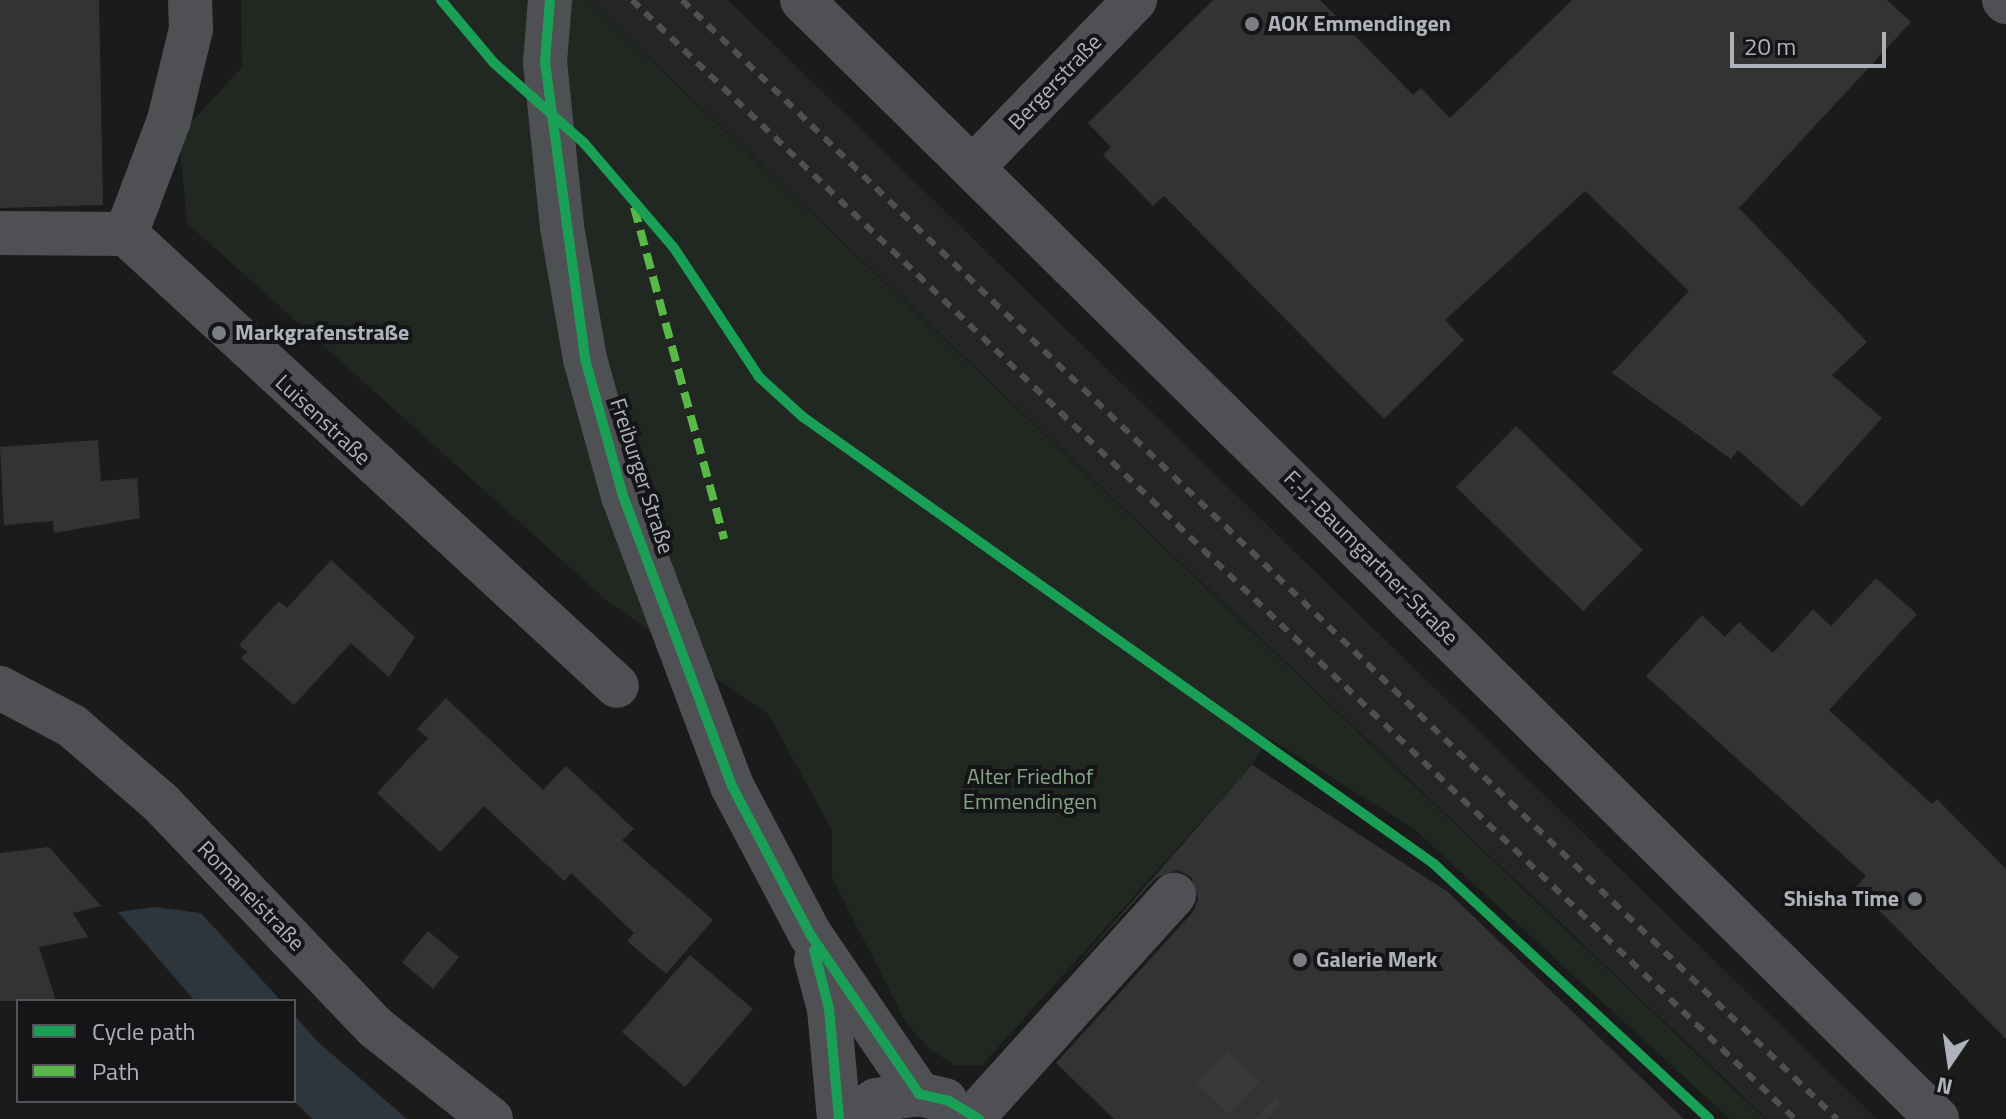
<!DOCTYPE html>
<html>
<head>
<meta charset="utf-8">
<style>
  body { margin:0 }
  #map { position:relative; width:2006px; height:1119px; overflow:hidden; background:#1b1b1b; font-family:"Titillium Web",sans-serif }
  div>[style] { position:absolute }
  .built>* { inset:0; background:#252527 }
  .green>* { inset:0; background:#212822 }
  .water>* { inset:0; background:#2e363d }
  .building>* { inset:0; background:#333 }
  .minor-tunnel>* { height:44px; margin-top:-22px; transform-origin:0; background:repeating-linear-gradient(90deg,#38393b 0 44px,transparent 0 66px) }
  .minor>* { height:44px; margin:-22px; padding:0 22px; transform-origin:22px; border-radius:22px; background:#4f5054 }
  .rail>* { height:6px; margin-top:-3px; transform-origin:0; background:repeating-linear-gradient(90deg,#505052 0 10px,transparent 0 18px) }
  .quiet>* { height:8px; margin-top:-4px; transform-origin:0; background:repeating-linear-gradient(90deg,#58b947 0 16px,transparent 0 24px) }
  .cycleway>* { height:10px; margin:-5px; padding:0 5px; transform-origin:5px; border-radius:5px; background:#1a9f57 }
  .dots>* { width:22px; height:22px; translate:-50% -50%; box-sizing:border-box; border:4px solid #151517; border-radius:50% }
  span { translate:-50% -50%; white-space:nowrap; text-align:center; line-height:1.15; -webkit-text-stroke:8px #151517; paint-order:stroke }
  .poi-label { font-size:22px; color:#adb2bb; font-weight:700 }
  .left { translate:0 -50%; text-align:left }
  .right { translate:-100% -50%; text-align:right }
  .street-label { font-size:22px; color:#adb2bb }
  .park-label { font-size:22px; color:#84a686 }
  .legend { position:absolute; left:16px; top:999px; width:280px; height:104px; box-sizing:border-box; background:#151517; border:2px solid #525459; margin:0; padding:10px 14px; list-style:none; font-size:24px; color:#adb2bb }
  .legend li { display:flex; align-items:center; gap:16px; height:40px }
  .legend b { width:40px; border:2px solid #525459 }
  .north { position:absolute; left:1910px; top:1023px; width:80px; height:80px; -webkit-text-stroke:6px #151517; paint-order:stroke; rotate:193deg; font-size:22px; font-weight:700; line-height:32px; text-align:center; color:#adb2bb }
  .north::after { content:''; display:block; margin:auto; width:28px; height:36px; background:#adb2bb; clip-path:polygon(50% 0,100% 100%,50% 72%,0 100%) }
  .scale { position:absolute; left:1730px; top:32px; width:156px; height:36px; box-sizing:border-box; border:4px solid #adb2bb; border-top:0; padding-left:10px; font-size:24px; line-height:28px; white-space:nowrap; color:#adb2bb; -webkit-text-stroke:6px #151517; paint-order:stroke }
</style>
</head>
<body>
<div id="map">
  <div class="built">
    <i style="clip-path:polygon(588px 0,728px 0,1877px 1119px,1767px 1119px)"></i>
  </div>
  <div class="green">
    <i style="clip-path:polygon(241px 0,587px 0,1765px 1119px,1730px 1119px,1414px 829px,1269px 738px,1252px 765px,982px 1065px,954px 1065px,930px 1049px,906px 1023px,832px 877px,832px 830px,769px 715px,606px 600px,187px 223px,179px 136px,242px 67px)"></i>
  </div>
  <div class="water">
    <i style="clip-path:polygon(154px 907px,201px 913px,281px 1001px,195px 1001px,118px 912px)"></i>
    <i style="clip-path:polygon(294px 1015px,318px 1042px,407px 1119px,312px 1119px,294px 1101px)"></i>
  </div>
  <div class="building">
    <i style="clip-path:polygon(0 0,99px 0,103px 205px,0 208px)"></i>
    <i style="clip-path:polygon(1213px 0,1320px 0,1413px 95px,1421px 88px,1450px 118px,1572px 0,1887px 0,1911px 22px,1739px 208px,1867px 342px,1832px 375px,1882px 418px,1802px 507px,1738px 450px,1731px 459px,1612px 373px,1689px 291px,1585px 191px,1445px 320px,1464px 340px,1384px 419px,1164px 196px,1153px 206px,1103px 155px,1111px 147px,1088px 123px)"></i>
    <i style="clip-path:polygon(1516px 426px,1643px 550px,1583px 611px,1456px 487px)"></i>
    <i style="clip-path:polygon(98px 440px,101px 481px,137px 478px,140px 518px,54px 533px,53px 521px,4px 525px,0 447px)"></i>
    <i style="clip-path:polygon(331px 560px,415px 637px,389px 677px,351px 643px,294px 705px,241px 658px,247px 652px,239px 645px,279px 601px,287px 608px)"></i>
    <i style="clip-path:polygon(1876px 578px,1917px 614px,1829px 710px,1932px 804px,1937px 799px,2006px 869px,2006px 1039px,1856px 887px,1866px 876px,1646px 676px,1702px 615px,1725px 637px,1739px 622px,1773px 653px,1813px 609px,1831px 626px)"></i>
    <i style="clip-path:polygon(446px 698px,543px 790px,566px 766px,634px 829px,622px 840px,713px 920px,666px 974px,627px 941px,634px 933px,571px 873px,564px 881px,484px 806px,440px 852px,377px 793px,428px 738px,417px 729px)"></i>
    <i style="clip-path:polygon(1252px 765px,1448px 892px,1684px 1119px,1114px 1119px,1056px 1063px,1193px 912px,1198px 899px,1191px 877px,1178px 870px,1156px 878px,1072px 970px)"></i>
    <i style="clip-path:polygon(49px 847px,101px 906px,73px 913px,88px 937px,39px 947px,56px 1001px,0 1001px,0 853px)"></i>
    <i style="clip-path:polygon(428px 931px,459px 957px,433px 989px,402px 962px)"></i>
    <i style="clip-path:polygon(690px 955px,753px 1009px,685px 1087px,622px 1032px)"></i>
  </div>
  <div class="minor-tunnel">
    <i style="left:1212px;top:1068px;width:75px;rotate:42.8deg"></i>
  </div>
  <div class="minor">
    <i style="left:550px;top:0;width:62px;rotate:94.6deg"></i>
    <i style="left:545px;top:62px;width:166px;rotate:84.1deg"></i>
    <i style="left:562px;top:227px;width:134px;rotate:80.1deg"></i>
    <i style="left:585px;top:359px;width:142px;rotate:74.5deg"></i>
    <i style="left:623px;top:496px;width:310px;rotate:69.4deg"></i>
    <i style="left:732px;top:786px;width:167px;rotate:62.2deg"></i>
    <i style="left:810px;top:934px;width:194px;rotate:55.7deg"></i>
    <i style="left:802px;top:0;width:1594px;rotate:44.59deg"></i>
    <i style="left:2004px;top:0;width:3px;rotate:45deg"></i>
    <i style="left:975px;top:165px;width:230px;rotate:-45.9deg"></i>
    <i style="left:0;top:233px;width:126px;rotate:0.5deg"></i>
    <i style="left:126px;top:234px;width:667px;rotate:42.63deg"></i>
    <i style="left:126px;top:234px;width:122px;rotate:-69.3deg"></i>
    <i style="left:169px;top:120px;width:94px;rotate:-76.4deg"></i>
    <i style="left:191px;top:29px;width:29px;rotate:-92deg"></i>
    <i style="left:0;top:688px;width:81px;rotate:27.8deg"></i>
    <i style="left:72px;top:726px;width:116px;rotate:40.8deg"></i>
    <i style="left:160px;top:802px;width:311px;rotate:46.3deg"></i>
    <i style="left:375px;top:1027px;width:148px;rotate:38.4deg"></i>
    <i style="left:816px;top:960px;width:51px;rotate:75.1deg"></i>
    <i style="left:829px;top:1009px;width:110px;rotate:84.8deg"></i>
    <i style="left:975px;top:1115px;width:297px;rotate:-47.9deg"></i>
    <i style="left:846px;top:1119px;width:36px;rotate:-32deg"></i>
    <i style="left:876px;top:1100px;width:43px;rotate:-7.9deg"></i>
    <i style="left:919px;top:1094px;width:27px;rotate:13deg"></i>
  </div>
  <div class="rail">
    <i style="left:632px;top:0;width:1614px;rotate:43.9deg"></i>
    <i style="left:682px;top:0;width:1608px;rotate:44.09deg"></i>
  </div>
  <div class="quiet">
    <i style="left:634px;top:207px;width:344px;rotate:74.8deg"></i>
  </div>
  <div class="cycleway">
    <i style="left:441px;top:0;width:82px;rotate:49.9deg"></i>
    <i style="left:494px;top:63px;width:120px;rotate:41.6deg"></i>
    <i style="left:584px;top:143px;width:138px;rotate:49.4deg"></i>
    <i style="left:674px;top:248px;width:154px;rotate:56.6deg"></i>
    <i style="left:759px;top:377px;width:59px;rotate:42.3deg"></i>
    <i style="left:803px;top:417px;width:773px;rotate:35.31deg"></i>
    <i style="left:1434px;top:864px;width:375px;rotate:42.8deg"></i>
    <i style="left:550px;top:0;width:62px;rotate:94.6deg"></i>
    <i style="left:545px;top:62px;width:300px;rotate:82.3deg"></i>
    <i style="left:585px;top:359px;width:142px;rotate:74.5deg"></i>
    <i style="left:623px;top:496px;width:310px;rotate:69.4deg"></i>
    <i style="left:732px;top:786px;width:167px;rotate:62.2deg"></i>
    <i style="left:810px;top:934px;width:194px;rotate:55.7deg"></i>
    <i style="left:919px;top:1094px;width:31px;rotate:13deg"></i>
    <i style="left:949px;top:1101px;width:35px;rotate:31deg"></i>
    <i style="left:814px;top:950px;width:61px;rotate:75.7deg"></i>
    <i style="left:829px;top:1009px;width:110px;rotate:84.8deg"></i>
  </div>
  <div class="dots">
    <i style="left:1252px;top:24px;background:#7a7d83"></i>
    <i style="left:219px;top:333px;background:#7a7d83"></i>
    <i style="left:1915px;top:899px;background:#7a7d83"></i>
    <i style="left:1300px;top:960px;background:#7a7d83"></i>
  </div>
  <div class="poi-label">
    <span class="left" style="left:1268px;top:24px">AOK Emmendingen</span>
    <span class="left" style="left:235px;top:333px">Markgrafenstraße</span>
    <span class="right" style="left:1899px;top:899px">Shisha Time</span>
    <span class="left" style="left:1316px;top:960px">Galerie Merk</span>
  </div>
  <div class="street-label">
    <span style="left:1055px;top:82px;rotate:-46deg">Bergerstraße</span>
    <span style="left:323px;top:420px;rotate:43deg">Luisenstraße</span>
    <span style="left:642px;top:476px;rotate:72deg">Freiburger Straße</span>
    <span style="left:1371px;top:558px;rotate:45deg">F.-J.-Baumgartner-Straße</span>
    <span style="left:251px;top:896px;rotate:46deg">Romaneistraße</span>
  </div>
  <div class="park-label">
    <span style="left:1030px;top:789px">Alter Friedhof<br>Emmendingen</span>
  </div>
  <ul class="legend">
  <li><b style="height:10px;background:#1a9f57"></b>Cycle path</li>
  <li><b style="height:10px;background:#58b947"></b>Path</li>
  </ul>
  <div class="north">N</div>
  <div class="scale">20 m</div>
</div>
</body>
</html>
